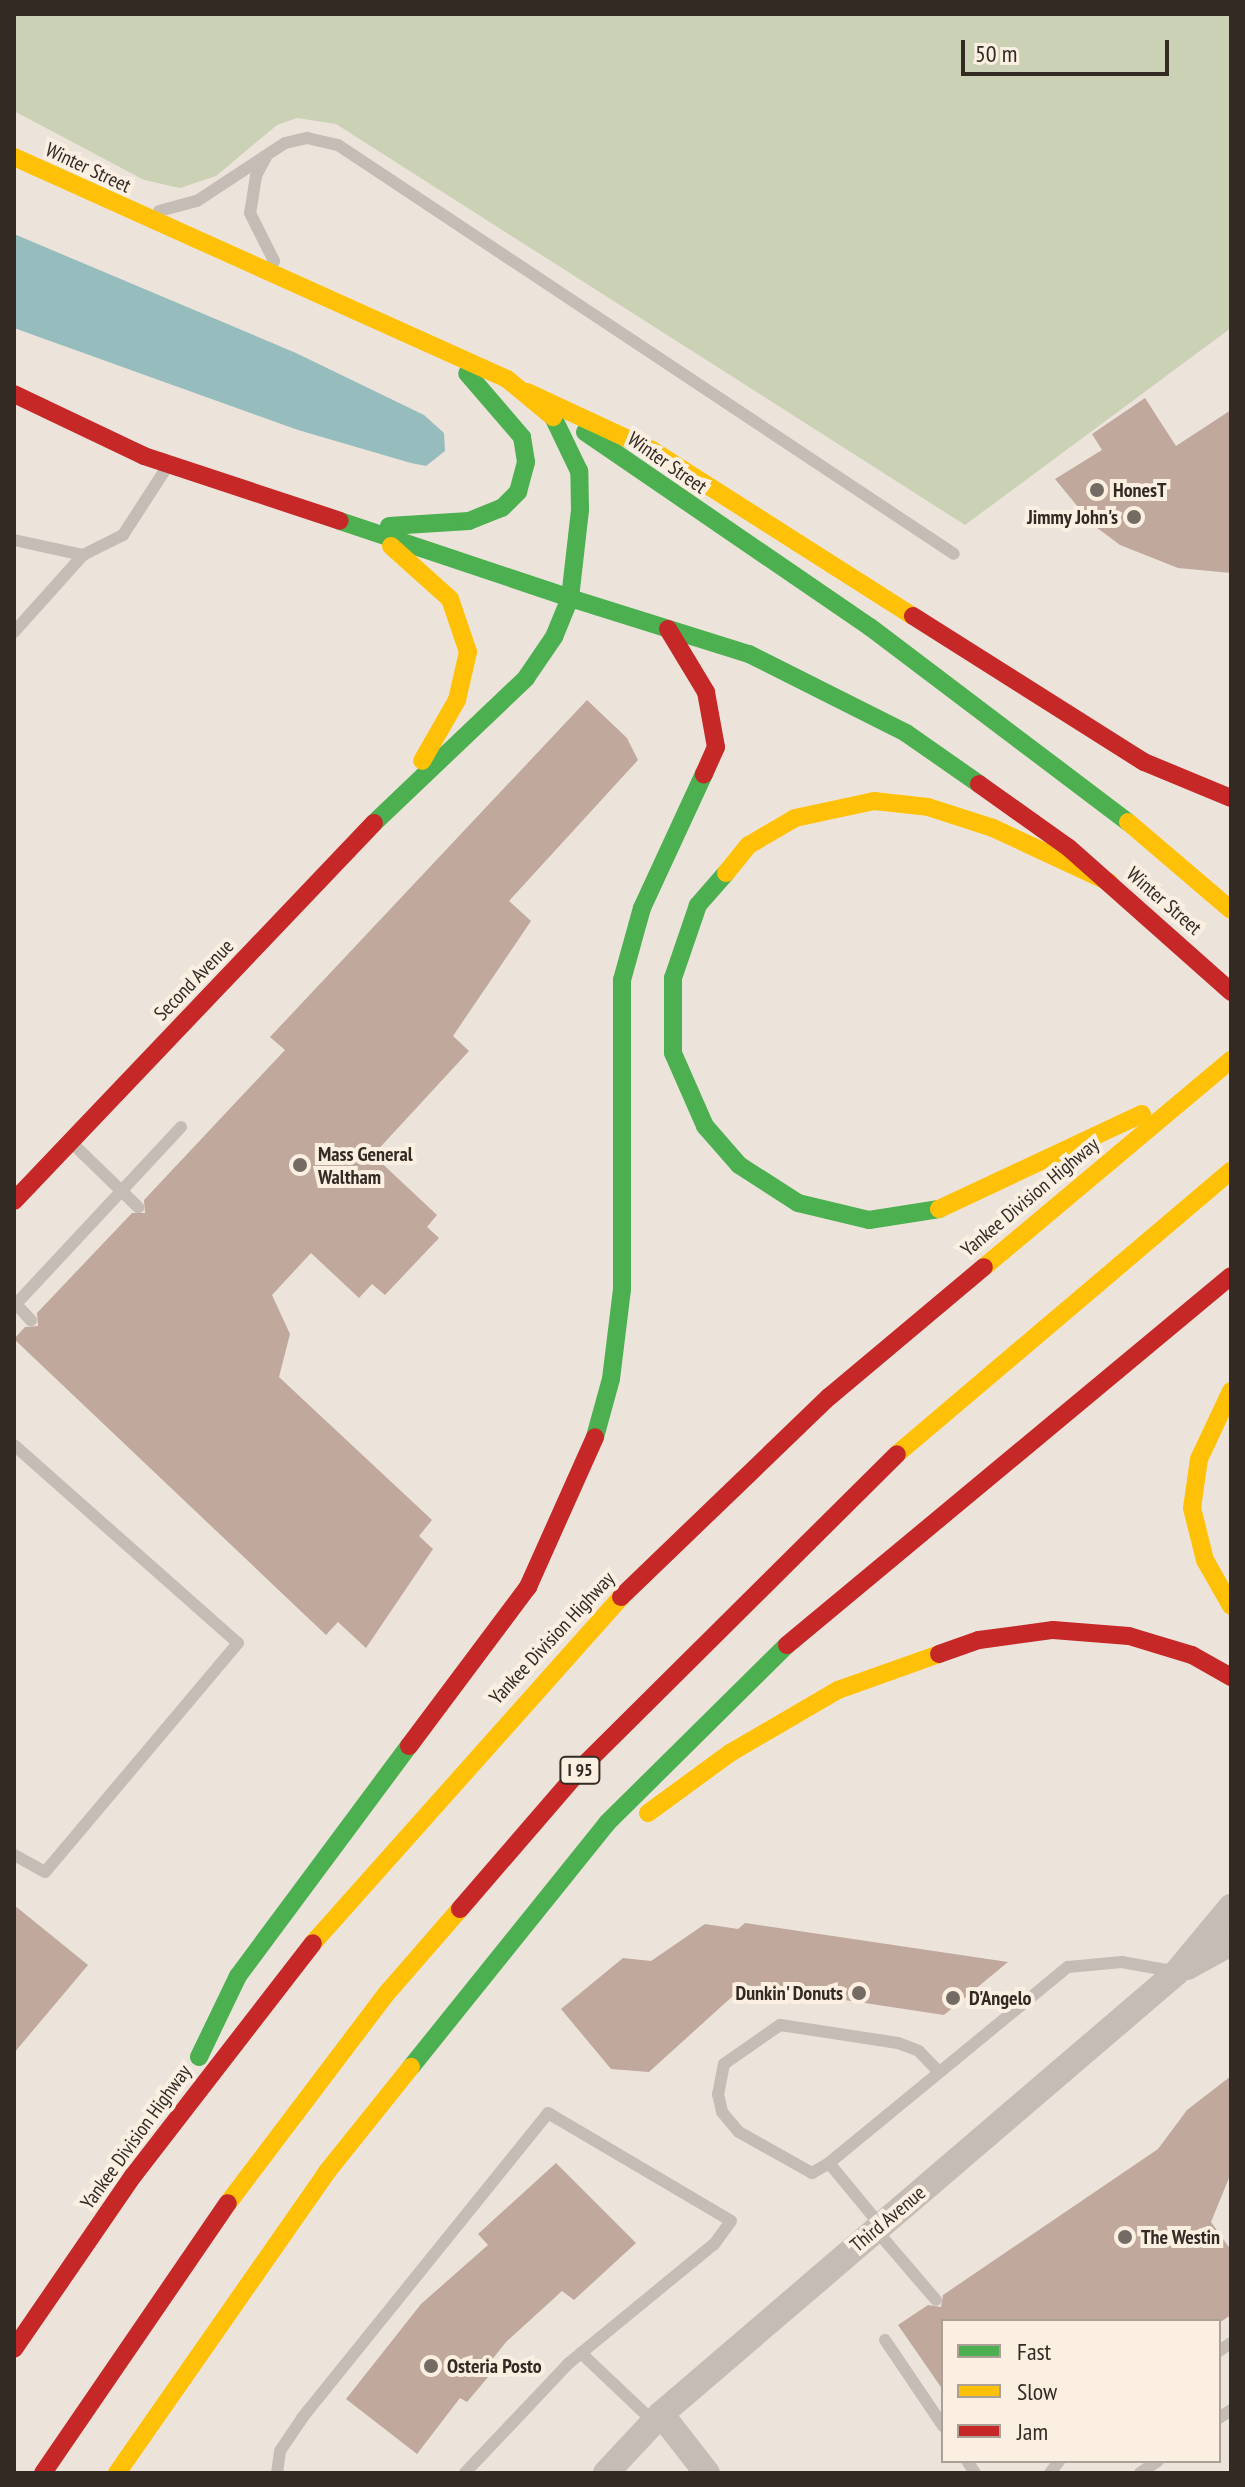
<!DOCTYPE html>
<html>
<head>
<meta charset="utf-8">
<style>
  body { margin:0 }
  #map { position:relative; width:1245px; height:2487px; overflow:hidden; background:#ece4db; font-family:"PT Sans Narrow",sans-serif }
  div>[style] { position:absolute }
  .green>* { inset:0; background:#cbd1b4 }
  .water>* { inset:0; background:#97bcbd }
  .building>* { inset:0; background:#c0a89c }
  .lane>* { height:12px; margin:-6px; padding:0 6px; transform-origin:6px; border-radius:6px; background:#c4bcb5 }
  .street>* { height:26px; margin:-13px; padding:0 13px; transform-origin:13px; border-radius:13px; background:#c4bcb5 }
  .fast>* { height:18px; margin:-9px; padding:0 9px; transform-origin:9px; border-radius:9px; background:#4caf50 }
  .slow>* { height:18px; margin:-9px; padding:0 9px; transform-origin:9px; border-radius:9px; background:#ffc107 }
  .jam>* { height:18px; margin:-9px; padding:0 9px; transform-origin:9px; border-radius:9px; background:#c62828 }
  .dots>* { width:22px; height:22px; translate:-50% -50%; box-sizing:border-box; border:4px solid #faefe1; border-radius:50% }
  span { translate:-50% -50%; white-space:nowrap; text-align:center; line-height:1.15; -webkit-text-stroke:8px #faefe1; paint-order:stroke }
  .shield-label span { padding:2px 6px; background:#faefe1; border:2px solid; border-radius:6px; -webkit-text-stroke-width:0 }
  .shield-label { font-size:18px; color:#342a24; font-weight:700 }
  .street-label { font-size:20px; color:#342a24 }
  .poi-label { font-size:20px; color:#342a24; font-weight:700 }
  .left { translate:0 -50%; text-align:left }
  .right { translate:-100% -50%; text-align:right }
  .frame { position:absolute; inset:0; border:16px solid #342a24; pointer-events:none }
  .legend { position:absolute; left:941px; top:2319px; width:280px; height:144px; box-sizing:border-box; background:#faefe1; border:2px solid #aba095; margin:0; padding:10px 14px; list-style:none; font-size:24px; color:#342a24 }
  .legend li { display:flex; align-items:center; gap:16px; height:40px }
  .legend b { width:40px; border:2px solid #aba095 }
  .scale { position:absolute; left:961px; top:40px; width:208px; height:36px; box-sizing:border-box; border:4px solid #342a24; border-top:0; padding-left:10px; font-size:24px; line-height:28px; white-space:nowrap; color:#342a24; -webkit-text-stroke:6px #faefe1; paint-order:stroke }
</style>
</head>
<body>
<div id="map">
  <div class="green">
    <i style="clip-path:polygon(14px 14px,1231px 14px,1231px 328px,965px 525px,336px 124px,297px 118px,277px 125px,216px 176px,180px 188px,144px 180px,14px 111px)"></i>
  </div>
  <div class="water">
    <i style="clip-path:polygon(14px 234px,296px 353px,424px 415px,444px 433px,445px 451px,426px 466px,411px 463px,298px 430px,14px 328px)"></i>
  </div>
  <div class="building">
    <i style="clip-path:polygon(1145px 398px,1176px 446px,1231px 410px,1231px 573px,1178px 568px,1120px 545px,1092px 524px,1055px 479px,1102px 450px,1092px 434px)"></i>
    <i style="clip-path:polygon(587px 700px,627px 738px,638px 760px,509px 901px,531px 921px,453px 1036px,469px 1051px,373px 1155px,437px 1215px,427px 1227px,439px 1238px,385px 1295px,372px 1284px,359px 1298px,311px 1253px,272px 1295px,290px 1334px,279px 1377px,432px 1520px,419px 1536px,433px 1549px,366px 1648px,338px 1622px,326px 1635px,14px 1339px,25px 1327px,38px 1326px,37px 1313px,132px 1213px,145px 1213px,144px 1200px,285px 1050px,270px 1037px)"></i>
    <i style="clip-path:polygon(14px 1905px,88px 1965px,14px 2053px)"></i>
    <i style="clip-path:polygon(745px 1923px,1008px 1962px,944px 2015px,745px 1985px,649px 2072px,611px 2069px,561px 2009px,623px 1958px,651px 1961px,705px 1924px,738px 1929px)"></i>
    <i style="clip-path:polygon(1231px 2076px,1231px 2173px,1211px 2222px,1231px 2250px,1231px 2315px,1222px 2321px,943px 2321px,943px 2390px,898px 2325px,928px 2305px,941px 2307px,943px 2295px,1158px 2149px,1187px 2110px)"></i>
    <i style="clip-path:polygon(556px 2163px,636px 2243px,574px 2300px,562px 2291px,506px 2342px,487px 2366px,494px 2370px,467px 2402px,460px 2398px,417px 2454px,346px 2399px,421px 2304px,488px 2245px,478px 2234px)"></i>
  </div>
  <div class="lane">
    <i style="left:266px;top:157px;width:21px;rotate:118deg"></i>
    <i style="left:256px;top:176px;width:37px;rotate:99deg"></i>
    <i style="left:250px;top:213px;width:54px;rotate:63.4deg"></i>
    <i style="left:159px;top:211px;width:39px;rotate:-15deg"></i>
    <i style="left:197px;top:201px;width:105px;rotate:-33.4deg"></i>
    <i style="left:285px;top:143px;width:23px;rotate:-13deg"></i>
    <i style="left:307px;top:138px;width:32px;rotate:13deg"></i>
    <i style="left:338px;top:145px;width:739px;rotate:33.58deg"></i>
    <i style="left:14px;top:540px;width:71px;rotate:12.3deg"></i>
    <i style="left:83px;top:555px;width:45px;rotate:-26.6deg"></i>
    <i style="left:123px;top:535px;width:81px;rotate:-57.1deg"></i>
    <i style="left:14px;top:632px;width:103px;rotate:-48.1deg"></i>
    <i style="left:73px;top:1144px;width:91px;rotate:44.1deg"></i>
    <i style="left:14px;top:1302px;width:25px;rotate:47deg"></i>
    <i style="left:16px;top:1304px;width:242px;rotate:-47deg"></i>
    <i style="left:14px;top:1445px;width:299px;rotate:41.5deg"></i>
    <i style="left:238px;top:1643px;width:299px;rotate:130.1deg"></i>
    <i style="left:45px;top:1872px;width:35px;rotate:-151deg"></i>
    <i style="left:939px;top:2072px;width:29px;rotate:-134deg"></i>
    <i style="left:919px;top:2051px;width:22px;rotate:-159deg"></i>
    <i style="left:898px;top:2043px;width:119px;rotate:-171.3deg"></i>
    <i style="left:780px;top:2025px;width:68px;rotate:145.1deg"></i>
    <i style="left:724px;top:2064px;width:31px;rotate:101deg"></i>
    <i style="left:718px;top:2094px;width:18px;rotate:77deg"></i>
    <i style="left:722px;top:2112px;width:26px;rotate:50deg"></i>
    <i style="left:739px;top:2132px;width:84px;rotate:29.3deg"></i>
    <i style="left:812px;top:2173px;width:20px;rotate:-30deg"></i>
    <i style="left:829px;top:2163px;width:309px;rotate:-39.4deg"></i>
    <i style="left:1068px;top:1967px;width:54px;rotate:-5.3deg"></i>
    <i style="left:1122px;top:1962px;width:56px;rotate:10.3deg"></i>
    <i style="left:829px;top:2163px;width:82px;rotate:50.5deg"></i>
    <i style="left:876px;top:2230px;width:92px;rotate:49.4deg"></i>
    <i style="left:885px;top:2340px;width:104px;rotate:56deg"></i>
    <i style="left:1219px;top:2351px;width:14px;rotate:-34deg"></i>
    <i style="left:581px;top:2353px;width:99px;rotate:43.4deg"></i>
    <i style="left:1219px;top:2418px;width:14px;rotate:-34deg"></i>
    <i style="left:967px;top:2461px;width:14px;rotate:56deg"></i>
    <i style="left:277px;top:2473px;width:22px;rotate:-82deg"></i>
    <i style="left:280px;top:2451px;width:40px;rotate:-56deg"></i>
    <i style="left:302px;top:2418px;width:392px;rotate:-51.1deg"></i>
    <i style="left:548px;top:2113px;width:212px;rotate:30.5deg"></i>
    <i style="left:731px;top:2221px;width:29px;rotate:126deg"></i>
    <i style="left:714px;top:2244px;width:189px;rotate:140.6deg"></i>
    <i style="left:568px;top:2364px;width:150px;rotate:133.4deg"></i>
    <i style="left:1050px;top:2473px;width:15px;rotate:-53deg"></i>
    <i style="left:1140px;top:2473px;width:22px;rotate:-34deg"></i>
  </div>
  <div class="street">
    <i style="left:1187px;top:1967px;width:50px;rotate:-28.6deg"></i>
    <i style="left:661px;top:2414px;width:75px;rotate:52.1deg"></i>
    <i style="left:606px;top:2473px;width:81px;rotate:-47deg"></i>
    <i style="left:661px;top:2414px;width:679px;rotate:-40.58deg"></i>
    <i style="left:1177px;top:1972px;width:85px;rotate:-50.3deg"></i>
  </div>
  <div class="fast">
    <i style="left:585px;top:432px;width:345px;rotate:34.4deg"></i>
    <i style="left:870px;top:627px;width:323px;rotate:37.1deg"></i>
    <i style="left:340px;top:521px;width:243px;rotate:18.5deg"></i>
    <i style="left:389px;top:526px;width:80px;rotate:-3.6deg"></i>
    <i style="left:469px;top:521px;width:35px;rotate:-22deg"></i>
    <i style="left:502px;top:508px;width:23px;rotate:-45deg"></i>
    <i style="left:518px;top:492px;width:31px;rotate:-75deg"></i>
    <i style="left:526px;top:462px;width:25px;rotate:-99deg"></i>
    <i style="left:522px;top:437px;width:84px;rotate:-130.7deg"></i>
    <i style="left:570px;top:598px;width:188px;rotate:17.4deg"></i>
    <i style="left:749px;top:654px;width:176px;rotate:26.7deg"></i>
    <i style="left:906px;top:733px;width:89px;rotate:34.9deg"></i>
    <i style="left:374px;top:823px;width:210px;rotate:-43.6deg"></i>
    <i style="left:526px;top:678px;width:50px;rotate:-55.7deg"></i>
    <i style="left:554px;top:637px;width:42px;rotate:-67.7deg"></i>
    <i style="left:570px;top:598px;width:89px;rotate:-83.5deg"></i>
    <i style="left:580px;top:510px;width:39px;rotate:-91deg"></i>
    <i style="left:579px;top:471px;width:60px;rotate:-115.7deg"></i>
    <i style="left:726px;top:873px;width:43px;rotate:131.2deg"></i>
    <i style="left:698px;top:905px;width:77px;rotate:108.9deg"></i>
    <i style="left:673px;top:978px;width:75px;rotate:90deg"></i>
    <i style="left:673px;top:1053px;width:80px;rotate:66.3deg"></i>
    <i style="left:705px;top:1126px;width:52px;rotate:48.9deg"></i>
    <i style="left:739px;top:1165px;width:70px;rotate:32.8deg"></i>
    <i style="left:798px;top:1203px;width:73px;rotate:13.5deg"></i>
    <i style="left:869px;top:1220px;width:71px;rotate:-8.9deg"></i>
    <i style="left:595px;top:1437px;width:60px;rotate:-74.6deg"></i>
    <i style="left:611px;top:1379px;width:91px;rotate:-83deg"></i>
    <i style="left:622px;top:1289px;width:309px;rotate:-90deg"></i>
    <i style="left:622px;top:980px;width:75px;rotate:-74.5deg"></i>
    <i style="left:642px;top:908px;width:148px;rotate:-65.2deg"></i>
    <i style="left:199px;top:2057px;width:90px;rotate:-64.3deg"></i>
    <i style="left:238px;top:1976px;width:287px;rotate:-53.4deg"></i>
    <i style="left:411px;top:2067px;width:313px;rotate:-51.2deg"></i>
    <i style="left:607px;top:1823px;width:253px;rotate:-44.7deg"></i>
  </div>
  <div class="slow">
    <i style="left:14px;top:157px;width:541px;rotate:24.24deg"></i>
    <i style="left:507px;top:379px;width:60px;rotate:39.6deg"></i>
    <i style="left:527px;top:392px;width:138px;rotate:24.9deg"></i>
    <i style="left:652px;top:450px;width:309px;rotate:32.5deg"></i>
    <i style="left:391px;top:546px;width:79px;rotate:41.9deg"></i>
    <i style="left:450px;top:599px;width:56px;rotate:71.2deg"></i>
    <i style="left:468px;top:652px;width:49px;rotate:102.9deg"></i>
    <i style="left:457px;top:700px;width:70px;rotate:119.8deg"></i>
    <i style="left:1128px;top:822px;width:135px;rotate:40.5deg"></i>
    <i style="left:726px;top:873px;width:36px;rotate:-51deg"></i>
    <i style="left:749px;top:845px;width:53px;rotate:-30.4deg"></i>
    <i style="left:795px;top:818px;width:81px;rotate:-12.1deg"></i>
    <i style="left:874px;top:801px;width:54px;rotate:6.3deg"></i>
    <i style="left:928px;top:807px;width:68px;rotate:17.9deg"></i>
    <i style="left:993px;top:828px;width:128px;rotate:25deg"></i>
    <i style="left:939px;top:1209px;width:224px;rotate:-25.1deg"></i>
    <i style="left:984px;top:1267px;width:322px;rotate:-40deg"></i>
    <i style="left:1231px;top:1391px;width:75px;rotate:115.2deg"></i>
    <i style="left:1199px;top:1459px;width:49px;rotate:98.1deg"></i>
    <i style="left:1192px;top:1508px;width:54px;rotate:76deg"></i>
    <i style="left:1205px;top:1560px;width:53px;rotate:60.5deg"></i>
    <i style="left:897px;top:1454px;width:438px;rotate:-40.3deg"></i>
    <i style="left:648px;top:1813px;width:102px;rotate:-36.2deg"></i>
    <i style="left:730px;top:1753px;width:125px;rotate:-30.3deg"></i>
    <i style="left:838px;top:1690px;width:107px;rotate:-19.6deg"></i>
    <i style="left:313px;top:1943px;width:463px;rotate:-48.3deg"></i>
    <i style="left:228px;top:2203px;width:263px;rotate:-52.9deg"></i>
    <i style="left:387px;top:1993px;width:111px;rotate:-49deg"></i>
    <i style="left:117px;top:2473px;width:366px;rotate:-55.1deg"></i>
    <i style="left:326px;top:2173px;width:136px;rotate:-51.3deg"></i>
  </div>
  <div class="jam">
    <i style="left:14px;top:394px;width:144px;rotate:25.5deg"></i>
    <i style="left:144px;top:456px;width:206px;rotate:18.3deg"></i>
    <i style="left:913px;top:616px;width:273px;rotate:32.3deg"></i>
    <i style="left:1144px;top:762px;width:94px;rotate:22.5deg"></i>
    <i style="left:668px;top:629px;width:74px;rotate:58.9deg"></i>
    <i style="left:706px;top:692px;width:56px;rotate:79.7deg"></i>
    <i style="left:716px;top:747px;width:30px;rotate:114deg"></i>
    <i style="left:979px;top:784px;width:110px;rotate:35.4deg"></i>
    <i style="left:1069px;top:848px;width:217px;rotate:41.6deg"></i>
    <i style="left:14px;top:1201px;width:522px;rotate:-46.4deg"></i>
    <i style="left:621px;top:1597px;width:289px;rotate:-43.9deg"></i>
    <i style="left:829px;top:1397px;width:202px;rotate:-40deg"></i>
    <i style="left:787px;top:1645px;width:577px;rotate:-39.73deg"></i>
    <i style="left:939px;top:1654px;width:42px;rotate:-19.3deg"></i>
    <i style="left:979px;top:1640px;width:75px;rotate:-7.7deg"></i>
    <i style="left:1053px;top:1630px;width:76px;rotate:4.5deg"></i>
    <i style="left:1129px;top:1636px;width:66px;rotate:16.8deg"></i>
    <i style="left:1192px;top:1655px;width:45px;rotate:29.4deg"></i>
    <i style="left:409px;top:1746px;width:199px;rotate:-53.2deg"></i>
    <i style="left:528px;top:1587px;width:164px;rotate:-65.9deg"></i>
    <i style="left:460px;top:1909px;width:193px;rotate:-49.2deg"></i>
    <i style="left:586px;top:1763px;width:438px;rotate:-44.8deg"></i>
    <i style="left:14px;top:2349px;width:210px;rotate:-55.5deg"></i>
    <i style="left:133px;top:2176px;width:294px;rotate:-52.3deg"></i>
    <i style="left:43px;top:2473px;width:327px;rotate:-55.6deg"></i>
  </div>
  <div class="dots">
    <i style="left:1097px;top:490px;background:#746b64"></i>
    <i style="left:1134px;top:517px;background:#746b64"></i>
    <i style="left:300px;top:1165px;background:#746b64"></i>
    <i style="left:859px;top:1993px;background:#746b64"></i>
    <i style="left:953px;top:1998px;background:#746b64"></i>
    <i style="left:1125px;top:2237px;background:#746b64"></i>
    <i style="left:431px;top:2366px;background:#746b64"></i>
  </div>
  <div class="shield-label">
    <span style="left:580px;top:1770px">I 95</span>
  </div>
  <div class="street-label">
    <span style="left:88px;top:168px;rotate:25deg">Winter Street</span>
    <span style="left:667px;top:463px;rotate:35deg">Winter Street</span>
    <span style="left:1164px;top:901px;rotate:41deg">Winter Street</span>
    <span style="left:194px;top:980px;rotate:-46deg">Second Avenue</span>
    <span style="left:1030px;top:1197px;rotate:-40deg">Yankee Division Highway</span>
    <span style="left:552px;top:1638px;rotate:-47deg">Yankee Division Highway</span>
    <span style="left:136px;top:2137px;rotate:-54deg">Yankee Division Highway</span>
    <span style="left:888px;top:2219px;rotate:-40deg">Third Avenue</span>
  </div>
  <div class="poi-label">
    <span class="left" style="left:1113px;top:490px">HonesT</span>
    <span class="right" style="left:1118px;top:517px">Jimmy John's</span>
    <span class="left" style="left:318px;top:1166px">Mass General<br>Waltham</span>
    <span class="right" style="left:843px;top:1993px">Dunkin' Donuts</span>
    <span class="left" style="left:969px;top:1998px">D'Angelo</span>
    <span class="left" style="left:1141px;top:2237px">The Westin</span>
    <span class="left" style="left:447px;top:2366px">Osteria Posto</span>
  </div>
  <div class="frame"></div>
  <ul class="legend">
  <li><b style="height:10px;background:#4caf50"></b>Fast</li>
  <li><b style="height:10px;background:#ffc107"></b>Slow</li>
  <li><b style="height:10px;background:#c62828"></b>Jam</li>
  </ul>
  <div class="scale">50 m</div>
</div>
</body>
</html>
